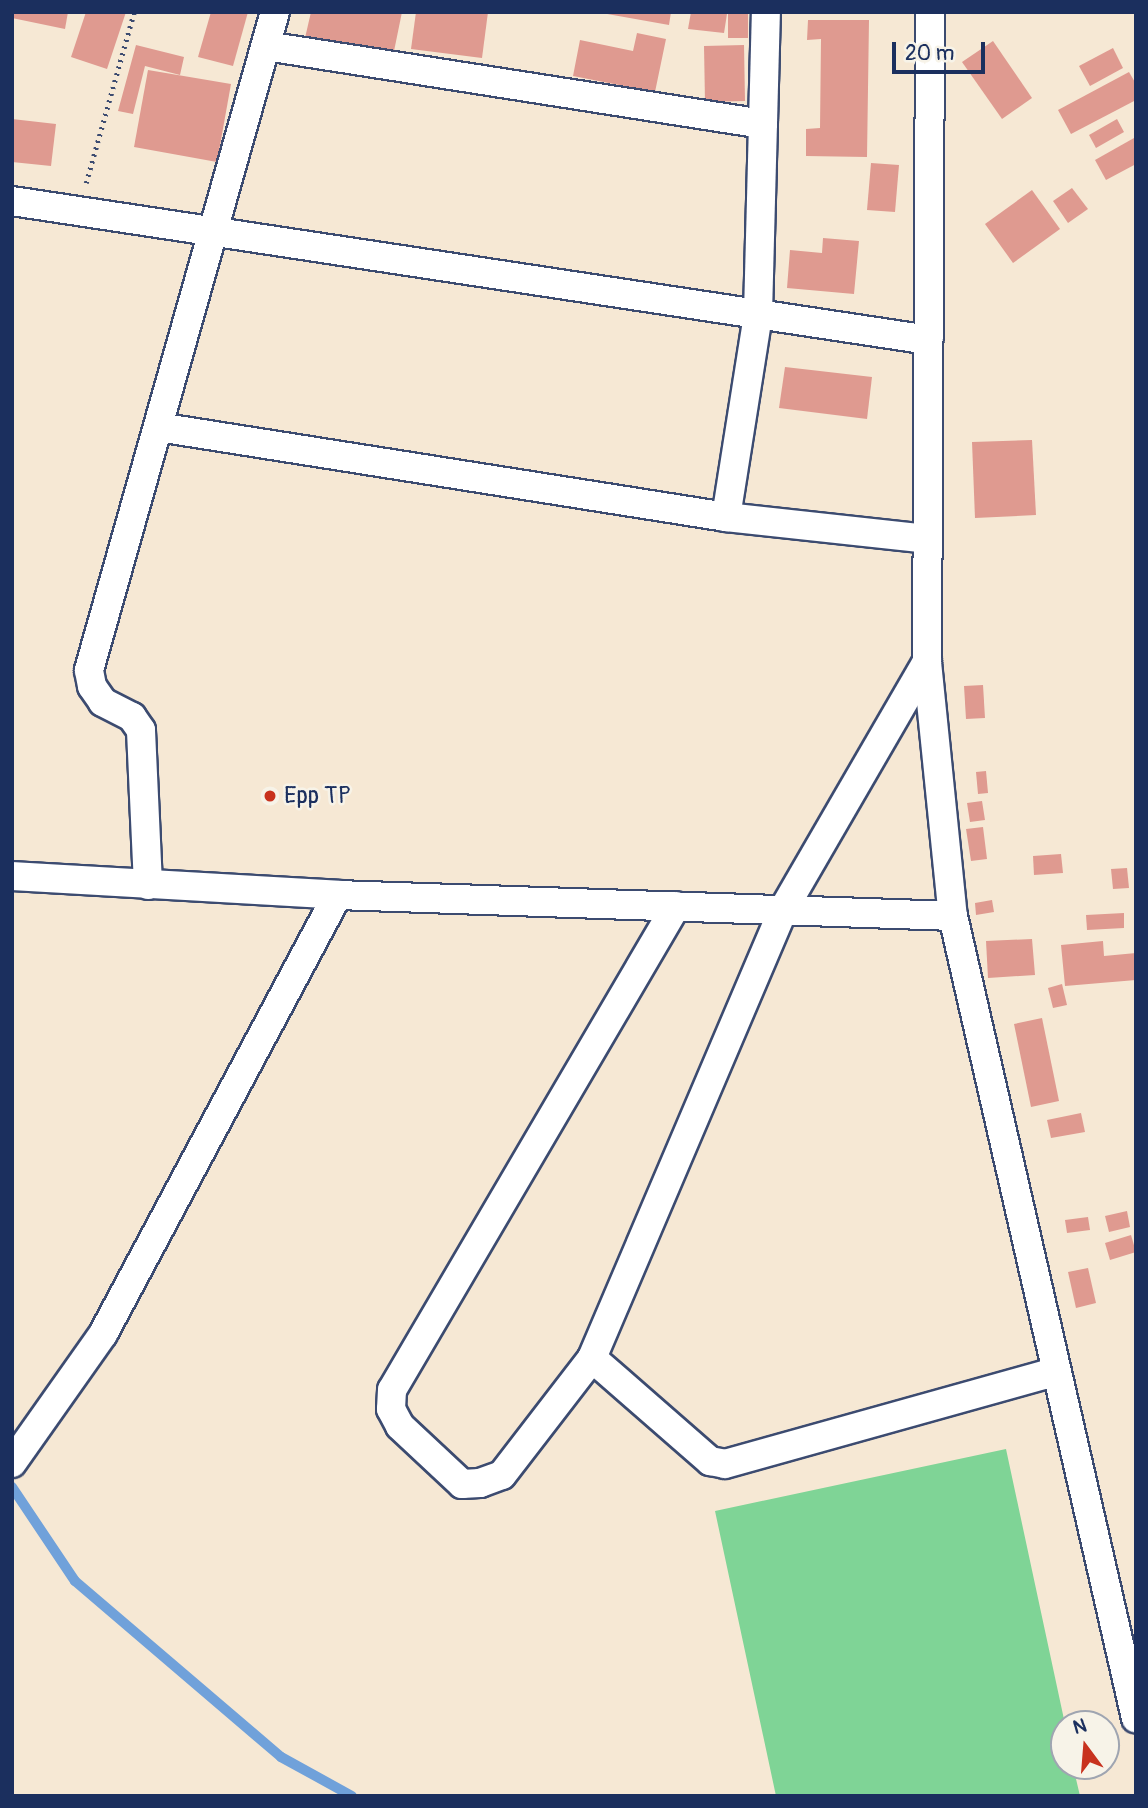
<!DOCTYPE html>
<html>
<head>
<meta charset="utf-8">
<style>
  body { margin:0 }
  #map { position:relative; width:1148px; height:1808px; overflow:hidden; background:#f6e8d4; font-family:Pangolin,sans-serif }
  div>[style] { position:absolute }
  .green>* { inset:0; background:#7fd496 }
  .stream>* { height:10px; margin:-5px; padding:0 5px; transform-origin:5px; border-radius:5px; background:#70a1da }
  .building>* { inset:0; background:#df9a90 }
  .path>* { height:4.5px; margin-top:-2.25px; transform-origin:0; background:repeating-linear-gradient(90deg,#3c4b70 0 2px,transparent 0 7px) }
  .roads { filter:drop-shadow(2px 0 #3c4b70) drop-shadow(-2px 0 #3c4b70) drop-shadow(0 2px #3c4b70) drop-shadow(0 -2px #3c4b70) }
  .minor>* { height:28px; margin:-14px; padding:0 14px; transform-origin:14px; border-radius:14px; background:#fff }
  .dots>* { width:19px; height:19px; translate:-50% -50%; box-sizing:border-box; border:4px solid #f7f3e8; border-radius:50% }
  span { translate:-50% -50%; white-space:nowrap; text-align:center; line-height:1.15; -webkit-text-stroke:5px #f7f3e8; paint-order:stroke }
  .poi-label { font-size:24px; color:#1b2f5e }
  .left { translate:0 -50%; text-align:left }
  .frame { position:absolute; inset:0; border:14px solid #1b2f5e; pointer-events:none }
  .north { position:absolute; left:1050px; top:1710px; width:70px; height:70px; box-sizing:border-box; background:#f7f3e8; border:2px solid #9fa5b1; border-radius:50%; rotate:344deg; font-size:19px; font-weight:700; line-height:28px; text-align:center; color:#1b2f5e }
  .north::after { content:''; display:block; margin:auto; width:24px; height:32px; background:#c8321e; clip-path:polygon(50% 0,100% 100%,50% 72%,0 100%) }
  .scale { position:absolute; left:892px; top:42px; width:93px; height:32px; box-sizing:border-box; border:4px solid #1b2f5e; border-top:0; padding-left:9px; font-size:21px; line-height:24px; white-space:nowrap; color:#1b2f5e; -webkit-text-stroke:5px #f7f3e8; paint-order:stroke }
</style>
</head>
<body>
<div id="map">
  <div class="green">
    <i style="clip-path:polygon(1006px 1449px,1065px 1724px,1064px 1766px,1073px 1766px,1080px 1796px,776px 1796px,715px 1511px)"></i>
  </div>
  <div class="stream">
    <i style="left:12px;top:1487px;width:113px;rotate:56.2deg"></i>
    <i style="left:75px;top:1581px;width:271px;rotate:40.5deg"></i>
    <i style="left:281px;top:1757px;width:81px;rotate:28.8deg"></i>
  </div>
  <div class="building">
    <i style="clip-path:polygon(12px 12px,68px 12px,65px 29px,12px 18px)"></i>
    <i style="clip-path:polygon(86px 12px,126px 12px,107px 69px,71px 57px)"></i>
    <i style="clip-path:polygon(211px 12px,248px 12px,233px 66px,198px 57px)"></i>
    <i style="clip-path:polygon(311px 12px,402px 12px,393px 56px,305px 38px)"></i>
    <i style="clip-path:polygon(416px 12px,488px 12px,482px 58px,411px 49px)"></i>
    <i style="clip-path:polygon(596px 12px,671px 12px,669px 25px)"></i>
    <i style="clip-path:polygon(691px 12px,727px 14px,724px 33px,688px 29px)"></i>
    <i style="clip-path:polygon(728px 12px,748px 12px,748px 38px,728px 38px)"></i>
    <i style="clip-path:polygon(808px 20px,869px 20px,867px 157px,806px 156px,806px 129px,820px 128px,821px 39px,807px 40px)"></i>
    <i style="clip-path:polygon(637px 33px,666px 39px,655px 92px,573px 76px,580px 40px,633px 51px)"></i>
    <i style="clip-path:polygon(993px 41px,1032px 98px,1002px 119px,962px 62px)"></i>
    <i style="clip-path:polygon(136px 45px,184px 57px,180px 75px,145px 66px,133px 114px,118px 111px)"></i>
    <i style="clip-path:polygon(744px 45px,745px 101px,705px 102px,704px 46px)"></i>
    <i style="clip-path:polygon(1113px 48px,1123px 68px,1090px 86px,1079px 66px)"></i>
    <i style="clip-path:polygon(148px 70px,231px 84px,217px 162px,134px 147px)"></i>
    <i style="clip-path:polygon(1129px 72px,1136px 84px,1136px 100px,1071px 134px,1058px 110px)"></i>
    <i style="clip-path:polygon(12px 119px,56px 124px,51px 166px,12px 162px)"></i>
    <i style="clip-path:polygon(1117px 119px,1124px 132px,1096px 148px,1089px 135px)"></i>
    <i style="clip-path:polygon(1134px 138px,1136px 164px,1106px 180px,1095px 160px)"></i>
    <i style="clip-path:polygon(871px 163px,899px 165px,895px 212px,867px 210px)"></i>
    <i style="clip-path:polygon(1072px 188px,1088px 209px,1068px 223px,1053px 201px)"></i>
    <i style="clip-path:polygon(1032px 190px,1060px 229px,1013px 263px,985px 224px)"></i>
    <i style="clip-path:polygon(823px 238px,859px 241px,854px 294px,787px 288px,790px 250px,822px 253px)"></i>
    <i style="clip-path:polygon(785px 367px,872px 377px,867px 419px,779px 408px)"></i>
    <i style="clip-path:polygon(1032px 440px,1036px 515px,975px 518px,972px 442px)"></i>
    <i style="clip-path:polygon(983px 685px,985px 718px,966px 719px,964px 686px)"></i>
    <i style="clip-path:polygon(986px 771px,988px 793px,978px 794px,976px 772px)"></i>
    <i style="clip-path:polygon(982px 801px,985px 820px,970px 822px,967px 803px)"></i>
    <i style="clip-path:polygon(983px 827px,987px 859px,971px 861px,966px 829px)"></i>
    <i style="clip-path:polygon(1061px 854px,1063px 873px,1034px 875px,1033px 856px)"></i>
    <i style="clip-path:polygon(1127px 868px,1129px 888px,1113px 889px,1111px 869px)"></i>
    <i style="clip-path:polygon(992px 900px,994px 912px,976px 915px,975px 903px)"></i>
    <i style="clip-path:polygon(1124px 913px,1124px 928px,1087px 930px,1086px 915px)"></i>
    <i style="clip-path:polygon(1032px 939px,1035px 975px,988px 978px,986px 941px)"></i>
    <i style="clip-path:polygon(1103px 941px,1104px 956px,1136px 953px,1136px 980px,1065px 986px,1061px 945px)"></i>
    <i style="clip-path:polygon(1062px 984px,1067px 1005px,1053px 1008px,1048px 988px)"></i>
    <i style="clip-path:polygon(1042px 1018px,1059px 1101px,1031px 1107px,1014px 1024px)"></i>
    <i style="clip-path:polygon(1081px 1113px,1085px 1132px,1051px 1138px,1047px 1120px)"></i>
    <i style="clip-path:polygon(1127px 1211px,1130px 1227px,1109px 1232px,1105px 1216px)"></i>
    <i style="clip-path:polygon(1088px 1217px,1090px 1230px,1067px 1233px,1065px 1220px)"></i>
    <i style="clip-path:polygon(1131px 1235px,1136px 1252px,1110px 1260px,1105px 1243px)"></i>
    <i style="clip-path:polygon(1088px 1268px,1096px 1303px,1076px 1308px,1068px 1272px)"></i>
  </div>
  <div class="path">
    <i style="left:86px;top:183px;width:178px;rotate:-74.3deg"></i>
  </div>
  <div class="roads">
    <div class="minor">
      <i style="left:930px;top:12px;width:650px;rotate:90.26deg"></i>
      <i style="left:927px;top:662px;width:255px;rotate:84.2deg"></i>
      <i style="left:953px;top:916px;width:823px;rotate:77.15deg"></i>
      <i style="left:266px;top:46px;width:503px;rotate:8.92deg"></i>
      <i style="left:12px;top:201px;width:927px;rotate:8.62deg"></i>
      <i style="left:158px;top:427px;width:575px;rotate:9deg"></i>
      <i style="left:726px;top:517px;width:202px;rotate:6.2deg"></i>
      <i style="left:726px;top:517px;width:206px;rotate:-81deg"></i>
      <i style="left:758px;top:314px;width:302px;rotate:-88.5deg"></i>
      <i style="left:12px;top:876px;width:326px;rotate:3.3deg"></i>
      <i style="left:337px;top:895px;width:616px;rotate:1.95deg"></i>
      <i style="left:148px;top:885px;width:155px;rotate:-92.6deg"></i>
      <i style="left:141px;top:730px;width:16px;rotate:-125deg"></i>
      <i style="left:132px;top:717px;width:33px;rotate:-153deg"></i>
      <i style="left:103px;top:702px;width:19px;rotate:-125deg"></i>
      <i style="left:92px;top:686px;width:16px;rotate:-101deg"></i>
      <i style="left:89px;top:670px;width:684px;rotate:-74.22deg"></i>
      <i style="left:676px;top:906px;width:561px;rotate:120.4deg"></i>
      <i style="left:392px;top:1390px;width:19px;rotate:93deg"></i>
      <i style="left:391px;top:1409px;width:19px;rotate:62deg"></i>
      <i style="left:400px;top:1426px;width:85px;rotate:43.1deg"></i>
      <i style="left:462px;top:1484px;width:18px;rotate:-3deg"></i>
      <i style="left:480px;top:1483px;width:23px;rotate:-20deg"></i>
      <i style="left:502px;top:1475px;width:148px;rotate:-52.4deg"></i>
      <i style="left:592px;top:1358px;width:487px;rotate:-66.9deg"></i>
      <i style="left:783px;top:910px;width:287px;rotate:-59.9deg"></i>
      <i style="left:592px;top:1358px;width:157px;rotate:41.1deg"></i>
      <i style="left:710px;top:1461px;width:15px;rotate:11deg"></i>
      <i style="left:725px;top:1464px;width:342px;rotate:-15.6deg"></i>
      <i style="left:12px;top:1463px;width:158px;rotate:-54.8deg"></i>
      <i style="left:103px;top:1334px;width:497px;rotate:-61.9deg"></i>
    </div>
  </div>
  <div class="dots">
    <i style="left:270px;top:796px;background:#c8321e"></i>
  </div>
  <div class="poi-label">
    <span class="left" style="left:284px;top:796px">Epp TP</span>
  </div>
  <div class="frame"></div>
  <div class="north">N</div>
  <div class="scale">20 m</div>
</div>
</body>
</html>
